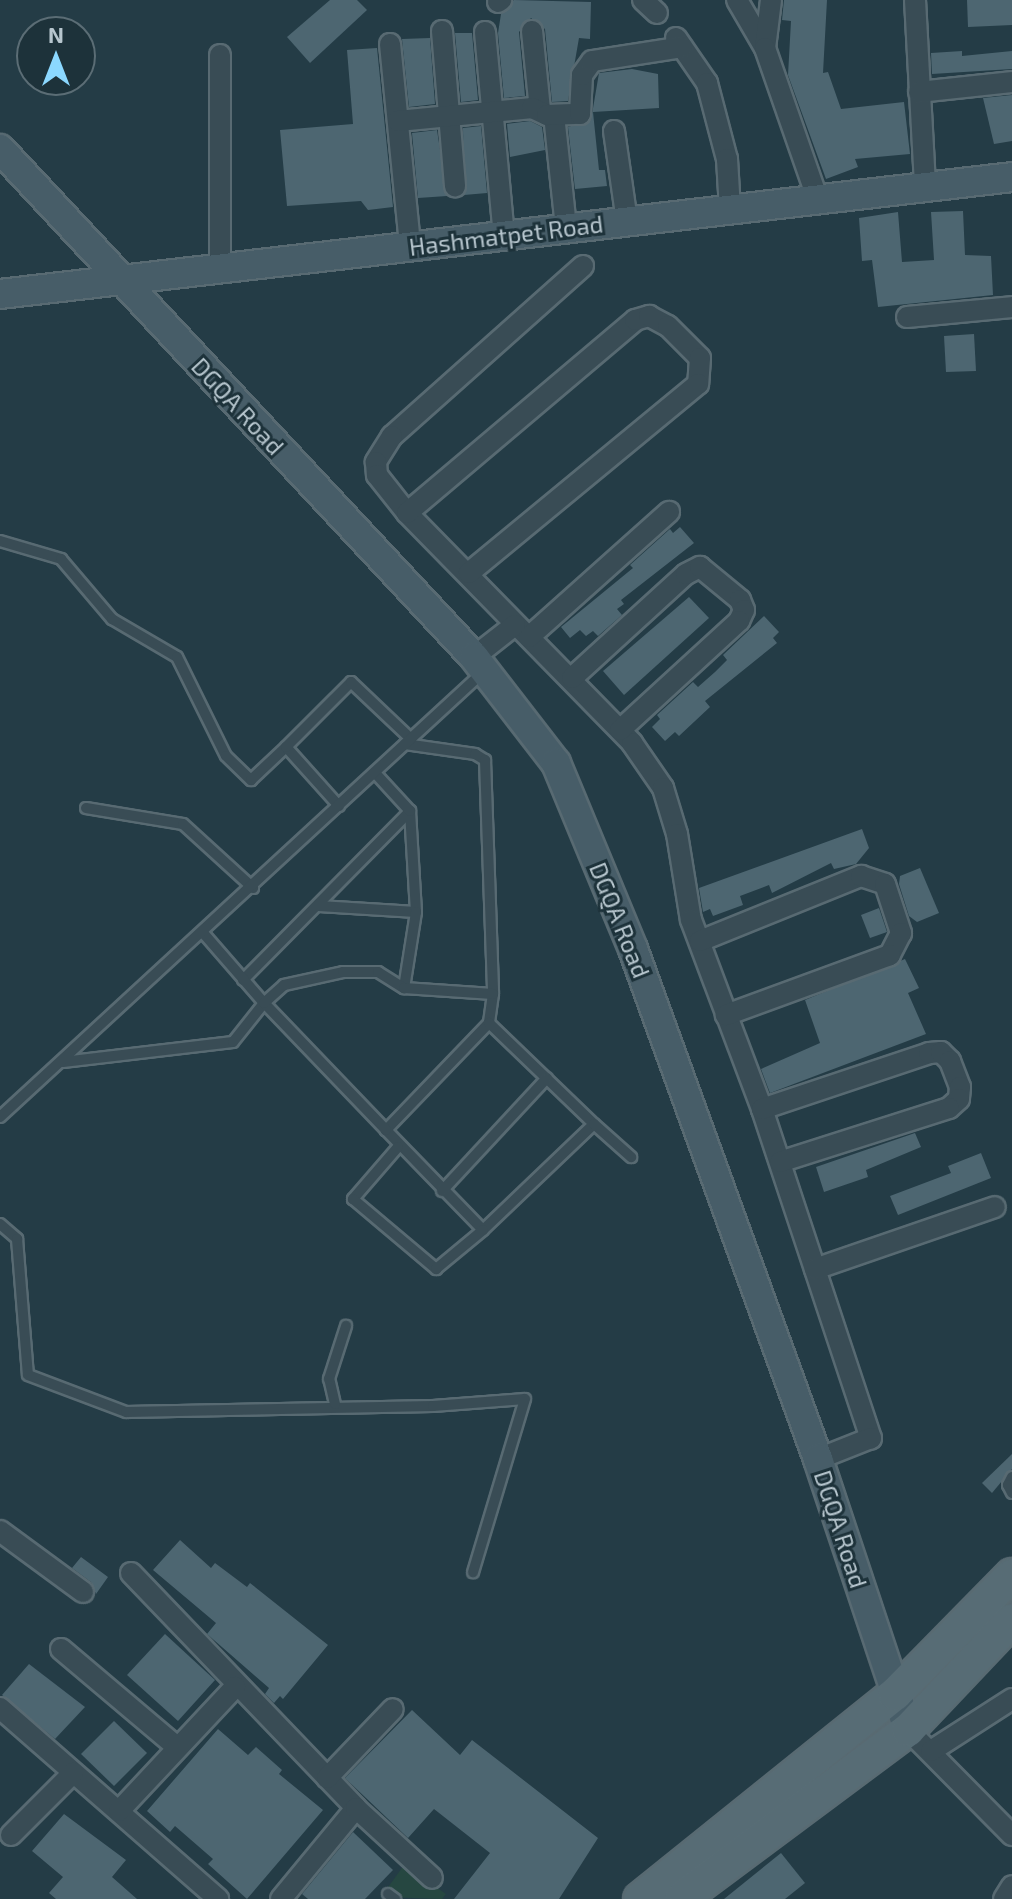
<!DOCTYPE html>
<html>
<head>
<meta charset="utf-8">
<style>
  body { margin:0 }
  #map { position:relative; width:1012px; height:1899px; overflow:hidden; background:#243c46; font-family:"Exo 2",sans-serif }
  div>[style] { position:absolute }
  .green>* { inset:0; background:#264741 }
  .building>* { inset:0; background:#4d6671 }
  .roads { filter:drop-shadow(2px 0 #586a72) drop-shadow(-2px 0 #586a72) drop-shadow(0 2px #586a72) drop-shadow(0 -2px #586a72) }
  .service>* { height:10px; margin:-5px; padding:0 5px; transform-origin:5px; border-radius:5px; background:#394c55 }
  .minor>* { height:20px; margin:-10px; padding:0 10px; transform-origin:10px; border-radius:10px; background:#394c55 }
  .secondary>* { height:28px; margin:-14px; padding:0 14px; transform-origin:14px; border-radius:14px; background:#475d68 }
  .primary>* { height:32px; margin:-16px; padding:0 16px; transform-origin:16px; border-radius:16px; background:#576c75 }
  span { translate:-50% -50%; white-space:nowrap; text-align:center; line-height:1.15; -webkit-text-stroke:6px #1d323a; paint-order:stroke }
  .street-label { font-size:24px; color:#b7c6ce }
  .north { position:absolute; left:16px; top:16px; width:80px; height:80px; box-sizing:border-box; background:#1d323a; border:2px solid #5b6d75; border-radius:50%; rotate:0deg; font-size:22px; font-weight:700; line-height:32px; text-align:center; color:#b7c6ce }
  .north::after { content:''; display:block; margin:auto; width:28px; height:36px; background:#8bd8ff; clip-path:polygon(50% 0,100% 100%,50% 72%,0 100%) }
</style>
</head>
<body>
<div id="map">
  <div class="green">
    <i style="clip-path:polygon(404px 1865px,446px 1894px,442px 1899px,381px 1897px)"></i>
  </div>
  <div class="building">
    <i style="clip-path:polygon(330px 0,357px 0,367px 10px,310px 63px,287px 37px)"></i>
    <i style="clip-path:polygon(514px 0,591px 2px,590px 39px,579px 38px,568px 101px,552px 102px,545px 29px,531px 18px,519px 32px,525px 96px,504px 98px,498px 33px,501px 14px)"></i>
    <i style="clip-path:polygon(784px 0,827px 0,823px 73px,828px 72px,841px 109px,904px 102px,910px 154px,855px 159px,858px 167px,826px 179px,788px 75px,791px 21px,782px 20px)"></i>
    <i style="clip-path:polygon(967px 0,1012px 0,1012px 25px,968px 27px)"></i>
    <i style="clip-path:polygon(455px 33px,472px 33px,478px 100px,461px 102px)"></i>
    <i style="clip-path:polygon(430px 38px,435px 104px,409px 107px,402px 39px)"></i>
    <i style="clip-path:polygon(377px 48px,393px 207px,368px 210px,361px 201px,287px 206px,280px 130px,353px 124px,347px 50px)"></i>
    <i style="clip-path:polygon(962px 51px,962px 56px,1012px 51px,1012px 69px,932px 74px,931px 53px)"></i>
    <i style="clip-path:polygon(632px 69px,658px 74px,659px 108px,593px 112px,599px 170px,605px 170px,607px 186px,575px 189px,568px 127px,591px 120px,599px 73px)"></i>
    <i style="clip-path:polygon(1012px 95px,1012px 141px,994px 144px,983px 98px)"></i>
    <i style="clip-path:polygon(530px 121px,542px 127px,545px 150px,510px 157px,507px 124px)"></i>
    <i style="clip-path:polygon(481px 126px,487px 193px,464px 195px,463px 128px)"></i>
    <i style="clip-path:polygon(437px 130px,447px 196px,418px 198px,412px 133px)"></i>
    <i style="clip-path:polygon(963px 211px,965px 255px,991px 256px,993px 295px,878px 307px,872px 260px,862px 261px,859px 218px,898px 212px,902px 262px,934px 260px,931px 212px)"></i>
    <i style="clip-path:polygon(974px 334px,976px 371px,946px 372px,944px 336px)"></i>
    <i style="clip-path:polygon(680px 527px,694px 543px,621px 600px,624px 604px,617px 609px,622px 615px,598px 636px,593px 631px,586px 636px,580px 630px,570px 638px,561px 627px,633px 568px,630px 565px,670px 529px,673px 533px)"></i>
    <i style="clip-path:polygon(689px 597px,709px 618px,624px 695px,603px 671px)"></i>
    <i style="clip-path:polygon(764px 616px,779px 632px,773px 638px,777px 643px,705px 701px,710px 707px,679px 736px,675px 732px,665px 741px,652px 727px,660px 719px,657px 715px,693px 682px,698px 687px,715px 672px,727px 660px,723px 655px)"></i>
    <i style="clip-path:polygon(862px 829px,869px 848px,856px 864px,834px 869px,831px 863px,772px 893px,769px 885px,740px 896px,743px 905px,713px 916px,710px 909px,703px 912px,699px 888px)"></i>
    <i style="clip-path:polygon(920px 868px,939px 913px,917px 922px,909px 916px,899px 884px,900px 876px)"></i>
    <i style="clip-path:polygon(879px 908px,887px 932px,870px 938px,861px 915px)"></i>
    <i style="clip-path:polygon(905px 959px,919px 988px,908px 993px,926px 1034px,770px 1093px,761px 1069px,820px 1043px,805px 1000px)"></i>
    <i style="clip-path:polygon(915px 1133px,921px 1147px,866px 1170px,868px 1177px,824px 1192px,816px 1167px)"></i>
    <i style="clip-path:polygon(981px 1153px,991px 1178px,898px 1215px,890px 1196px,951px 1173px,948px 1166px)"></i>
    <i style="clip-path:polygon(1012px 1454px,1012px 1469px,992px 1493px,982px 1483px)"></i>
    <i style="clip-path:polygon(180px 1540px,211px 1568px,215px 1563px,247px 1587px,250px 1583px,328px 1645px,283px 1699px,280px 1696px,274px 1703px,265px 1694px,269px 1688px,207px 1634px,216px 1623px,153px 1570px)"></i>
    <i style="clip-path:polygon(81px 1557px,108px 1577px,96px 1594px,91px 1582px,72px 1568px)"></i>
    <i style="clip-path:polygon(165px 1634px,215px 1680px,178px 1721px,127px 1675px)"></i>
    <i style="clip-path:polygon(29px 1664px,85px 1707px,55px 1739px,2px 1695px)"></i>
    <i style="clip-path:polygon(412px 1710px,460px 1755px,472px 1740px,598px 1838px,559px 1899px,454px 1899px,490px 1853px,434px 1809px,408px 1838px,345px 1778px)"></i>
    <i style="clip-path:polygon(114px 1721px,147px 1753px,114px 1786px,81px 1754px)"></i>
    <i style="clip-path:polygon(218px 1729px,248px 1755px,256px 1747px,282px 1770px,279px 1774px,323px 1810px,247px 1899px,208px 1864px,213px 1859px,175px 1826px,170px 1832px,147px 1811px)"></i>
    <i style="clip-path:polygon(64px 1814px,126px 1860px,112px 1877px,137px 1899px,56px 1899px,49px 1893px,63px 1877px,32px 1851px)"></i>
    <i style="clip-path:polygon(353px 1832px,393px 1870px,365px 1899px,308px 1899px,302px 1894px)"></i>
    <i style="clip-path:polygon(781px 1853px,805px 1883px,785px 1899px,724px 1899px)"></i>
  </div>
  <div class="roads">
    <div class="service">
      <i style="left:0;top:541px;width:64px;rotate:16.4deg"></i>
      <i style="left:61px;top:559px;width:79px;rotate:49.6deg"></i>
      <i style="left:112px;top:619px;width:75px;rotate:30.3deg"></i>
      <i style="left:177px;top:657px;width:110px;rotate:63.7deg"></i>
      <i style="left:226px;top:756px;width:35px;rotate:44deg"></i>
      <i style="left:251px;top:780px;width:48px;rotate:-43.3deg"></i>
      <i style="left:405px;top:744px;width:71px;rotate:8.1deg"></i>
      <i style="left:475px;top:754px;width:12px;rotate:31deg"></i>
      <i style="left:485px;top:760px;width:234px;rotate:88deg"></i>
      <i style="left:493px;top:994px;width:29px;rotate:98deg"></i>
      <i style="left:489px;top:1023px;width:149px;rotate:133.9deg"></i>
      <i style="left:386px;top:1130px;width:139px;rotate:45.9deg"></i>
      <i style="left:483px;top:1230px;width:153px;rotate:-43.7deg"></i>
      <i style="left:594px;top:1124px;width:146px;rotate:-136.1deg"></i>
      <i style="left:339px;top:806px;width:79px;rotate:-131.9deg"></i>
      <i style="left:286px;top:747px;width:92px;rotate:-45deg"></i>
      <i style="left:351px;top:682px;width:83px;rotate:43.5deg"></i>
      <i style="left:86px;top:808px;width:98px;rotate:9.4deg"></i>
      <i style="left:183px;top:824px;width:95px;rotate:42.4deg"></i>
      <i style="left:319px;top:906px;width:97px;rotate:3.5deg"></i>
      <i style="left:416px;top:912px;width:101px;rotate:-93.4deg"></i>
      <i style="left:243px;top:980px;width:238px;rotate:-45.3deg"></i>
      <i style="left:410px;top:811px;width:52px;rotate:-132.6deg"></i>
      <i style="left:404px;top:988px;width:77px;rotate:-81deg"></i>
      <i style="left:63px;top:1062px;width:171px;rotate:-6.7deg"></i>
      <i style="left:233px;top:1042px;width:50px;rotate:-51.5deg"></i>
      <i style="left:264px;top:1003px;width:91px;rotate:-131deg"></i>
      <i style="left:0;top:1117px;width:655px;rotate:-42.65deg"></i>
      <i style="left:594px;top:1124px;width:50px;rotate:41.7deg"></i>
      <i style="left:386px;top:1130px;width:176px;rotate:-133.8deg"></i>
      <i style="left:264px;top:1003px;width:27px;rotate:-42deg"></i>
      <i style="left:284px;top:985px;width:60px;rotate:-12.4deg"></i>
      <i style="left:343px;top:972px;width:35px"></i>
      <i style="left:378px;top:972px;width:31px;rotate:32deg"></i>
      <i style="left:404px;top:988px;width:89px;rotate:3.9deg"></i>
      <i style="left:398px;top:1147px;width:69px;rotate:130.9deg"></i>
      <i style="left:353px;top:1199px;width:109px;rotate:40.1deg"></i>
      <i style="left:436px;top:1269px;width:61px;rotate:-39.7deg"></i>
      <i style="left:442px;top:1191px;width:154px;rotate:-47.1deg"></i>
      <i style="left:0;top:1224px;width:23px;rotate:41deg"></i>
      <i style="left:17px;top:1239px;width:136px;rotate:85.4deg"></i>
      <i style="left:28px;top:1375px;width:105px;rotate:20.7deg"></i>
      <i style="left:126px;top:1412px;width:307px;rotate:-1.1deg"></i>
      <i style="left:433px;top:1406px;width:92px;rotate:-4.4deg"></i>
      <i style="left:525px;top:1399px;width:181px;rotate:106.7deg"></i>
      <i style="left:335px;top:1404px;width:26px;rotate:-103deg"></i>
      <i style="left:329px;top:1379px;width:56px;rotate:-72.2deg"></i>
      <i style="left:1012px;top:1477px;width:9px;rotate:117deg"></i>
      <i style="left:1008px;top:1485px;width:9px;rotate:63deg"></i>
      <i style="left:388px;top:1894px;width:9px;rotate:36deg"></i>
    </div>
    <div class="minor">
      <i style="left:643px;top:0;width:19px;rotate:43deg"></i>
      <i style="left:737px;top:0;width:56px;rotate:59.7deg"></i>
      <i style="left:771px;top:0;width:48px;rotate:97.1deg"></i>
      <i style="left:765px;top:48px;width:158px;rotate:70.8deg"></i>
      <i style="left:915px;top:0;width:187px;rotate:86.9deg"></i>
      <i style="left:498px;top:2px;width:4px;rotate:-34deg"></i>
      <i style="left:442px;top:31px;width:156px;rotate:85.2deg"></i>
      <i style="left:532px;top:31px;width:79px;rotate:84.2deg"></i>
      <i style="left:485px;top:32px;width:204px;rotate:84.7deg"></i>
      <i style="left:676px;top:38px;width:55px;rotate:55.4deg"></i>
      <i style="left:707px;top:83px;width:79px;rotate:75.3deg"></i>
      <i style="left:727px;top:159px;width:50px;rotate:86.6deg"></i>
      <i style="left:390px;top:44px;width:203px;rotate:84.3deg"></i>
      <i style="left:919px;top:92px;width:94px;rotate:-6.1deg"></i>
      <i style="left:554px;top:115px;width:114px;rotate:83.9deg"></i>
      <i style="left:398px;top:121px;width:135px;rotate:-5.5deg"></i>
      <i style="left:532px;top:108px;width:17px;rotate:25deg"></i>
      <i style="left:547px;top:115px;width:33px;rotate:-2deg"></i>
      <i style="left:580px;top:114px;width:39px;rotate:-87deg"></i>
      <i style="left:582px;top:75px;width:17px;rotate:-54deg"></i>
      <i style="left:592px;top:61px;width:91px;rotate:-8.8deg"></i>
      <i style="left:614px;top:131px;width:91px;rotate:81.8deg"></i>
      <i style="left:583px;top:266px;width:256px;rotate:138.3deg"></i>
      <i style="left:392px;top:436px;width:31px;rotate:122deg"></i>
      <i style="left:376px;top:462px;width:13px;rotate:86deg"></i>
      <i style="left:377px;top:475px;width:48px;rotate:51.7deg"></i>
      <i style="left:407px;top:513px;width:322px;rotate:45.6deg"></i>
      <i style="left:632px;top:743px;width:55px;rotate:55.4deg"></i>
      <i style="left:663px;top:788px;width:48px;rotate:73.1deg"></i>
      <i style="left:677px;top:834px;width:87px;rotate:80.8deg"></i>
      <i style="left:691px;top:920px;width:202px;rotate:69.4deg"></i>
      <i style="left:762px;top:1109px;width:347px;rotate:71.7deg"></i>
      <i style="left:871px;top:1438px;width:57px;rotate:158.4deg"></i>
      <i style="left:220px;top:269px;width:214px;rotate:-90deg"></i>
      <i style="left:907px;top:317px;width:105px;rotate:-5.4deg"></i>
      <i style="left:407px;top:513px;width:299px;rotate:-40.2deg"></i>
      <i style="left:635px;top:320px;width:15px;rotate:-16deg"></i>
      <i style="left:649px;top:316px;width:21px;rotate:28deg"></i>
      <i style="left:668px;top:326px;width:45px;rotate:45deg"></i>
      <i style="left:700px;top:358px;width:26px;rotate:94deg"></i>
      <i style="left:698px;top:384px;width:297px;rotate:140.5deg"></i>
      <i style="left:529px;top:637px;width:188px;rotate:-41.8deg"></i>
      <i style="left:474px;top:657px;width:52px;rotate:-38deg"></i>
      <i style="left:572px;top:678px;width:154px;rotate:-42.4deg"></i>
      <i style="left:686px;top:574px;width:16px;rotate:-27deg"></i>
      <i style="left:700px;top:567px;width:52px;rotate:39.5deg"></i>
      <i style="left:740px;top:600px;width:11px;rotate:68deg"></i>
      <i style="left:744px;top:610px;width:12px;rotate:114deg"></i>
      <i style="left:739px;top:621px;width:161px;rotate:137.5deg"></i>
      <i style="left:700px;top:941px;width:174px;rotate:-22deg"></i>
      <i style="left:861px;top:876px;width:25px;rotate:18deg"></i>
      <i style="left:885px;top:884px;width:52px;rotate:71.9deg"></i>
      <i style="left:901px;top:933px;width:25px;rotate:117deg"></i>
      <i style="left:890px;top:955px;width:175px;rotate:159.9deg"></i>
      <i style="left:762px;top:1109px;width:176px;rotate:-18.5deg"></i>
      <i style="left:929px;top:1053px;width:12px;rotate:-5deg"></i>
      <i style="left:941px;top:1052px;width:13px;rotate:45deg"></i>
      <i style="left:950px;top:1061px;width:28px;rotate:69deg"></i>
      <i style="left:960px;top:1087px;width:12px;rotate:95deg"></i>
      <i style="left:959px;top:1099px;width:13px;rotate:138deg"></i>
      <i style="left:949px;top:1108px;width:177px;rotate:162.3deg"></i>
      <i style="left:815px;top:1269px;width:190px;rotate:-19deg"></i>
      <i style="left:0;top:1531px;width:103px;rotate:36.3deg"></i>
      <i style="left:131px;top:1573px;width:325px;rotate:46.2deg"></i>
      <i style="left:356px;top:1808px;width:118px;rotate:129.5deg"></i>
      <i style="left:61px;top:1649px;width:152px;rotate:40.2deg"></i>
      <i style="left:0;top:1708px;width:290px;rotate:41.2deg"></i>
      <i style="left:908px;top:1730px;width:148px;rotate:45.3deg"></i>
      <i style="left:931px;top:1751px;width:96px;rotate:-32.7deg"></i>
      <i style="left:327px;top:1778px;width:95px;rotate:-46.3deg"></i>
      <i style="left:356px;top:1808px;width:103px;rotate:42.6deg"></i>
      <i style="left:119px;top:1811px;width:170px;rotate:-46.9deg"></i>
      <i style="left:11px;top:1835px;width:88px;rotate:-45deg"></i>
      <i style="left:1004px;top:1899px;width:15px;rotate:-58deg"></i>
    </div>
    <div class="secondary">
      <i style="left:0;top:149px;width:695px;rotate:46.98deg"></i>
      <i style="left:474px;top:657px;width:134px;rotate:52.3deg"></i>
      <i style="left:556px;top:763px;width:201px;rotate:67.5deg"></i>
      <i style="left:633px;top:949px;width:543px;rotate:70.06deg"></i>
      <i style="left:818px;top:1459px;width:286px;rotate:71.6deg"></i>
      <i style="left:0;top:294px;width:1019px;rotate:-6.59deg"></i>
    </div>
    <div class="primary">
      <i style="left:640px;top:1899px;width:327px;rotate:-38.8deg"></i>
      <i style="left:895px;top:1694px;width:167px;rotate:-45.5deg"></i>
      <i style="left:681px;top:1899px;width:283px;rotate:-36.7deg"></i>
      <i style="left:908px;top:1730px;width:151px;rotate:-46.6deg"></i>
    </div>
  </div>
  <div class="street-label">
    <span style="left:506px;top:235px;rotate:-7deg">Hashmatpet Road</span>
    <span style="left:238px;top:406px;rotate:47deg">DGQA Road</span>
    <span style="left:620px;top:920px;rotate:68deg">DGQA Road</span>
    <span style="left:841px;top:1529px;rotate:72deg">DGQA Road</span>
  </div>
  <div class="north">N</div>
</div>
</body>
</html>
